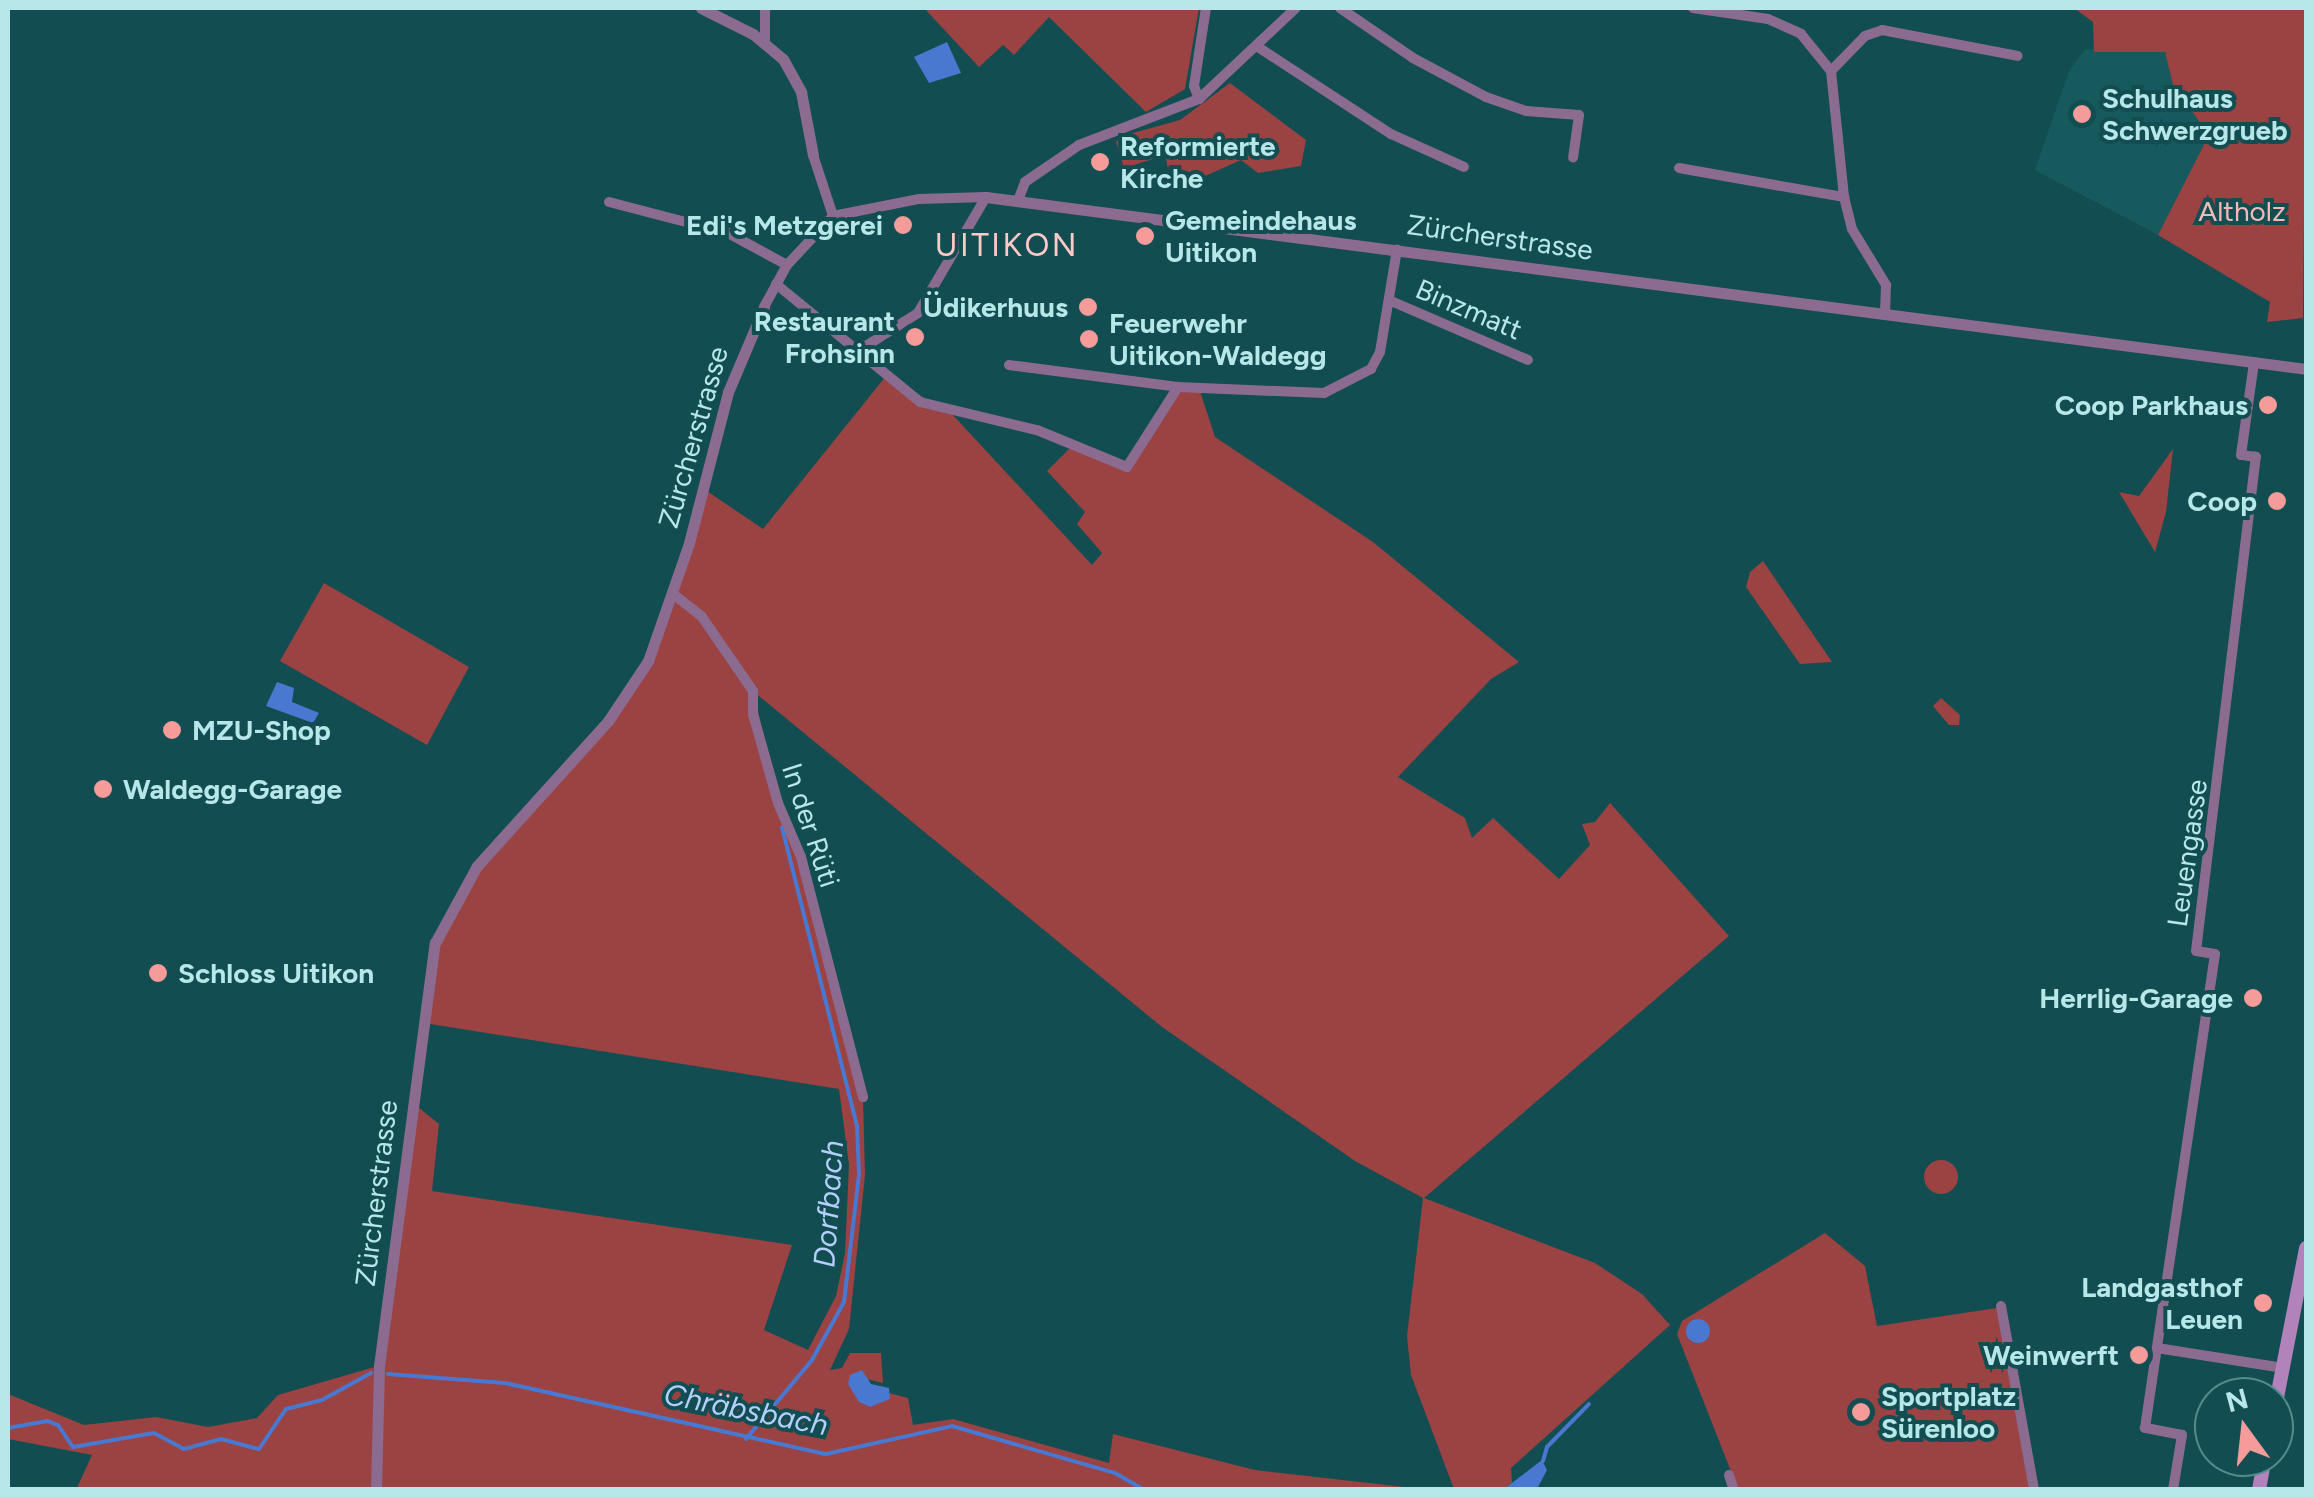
<!DOCTYPE html>
<html>
<head>
<meta charset="utf-8">
<style>
  body { margin:0 }
  #map { position:relative; width:2314px; height:1497px; overflow:hidden; background:#124d51; font-family:Figtree,sans-serif }
  div>[style] { position:absolute }
  .built>* { inset:0; background:#165a5e }
  .green>* { inset:0; background:#9b4243 }
  .round { border-radius:50% }
  .water>* { inset:0; background:#4978d0 }
  .stream>* { height:4px; margin:-2px; padding:0 2px; transform-origin:2px; border-radius:2px; background:#4978d0 }
  .minor>* { height:10px; margin:-5px; padding:0 5px; transform-origin:5px; border-radius:5px; background:#8b6c90 }
  .tertiary>* { height:11px; margin:-5.5px; padding:0 5.5px; transform-origin:5.5px; border-radius:5.5px; background:#8b6c90 }
  .secondary>* { height:14px; margin:-7px; padding:0 7px; transform-origin:7px; border-radius:7px; background:#b282bb }
  .dots>* { width:28px; height:28px; translate:-50% -50%; box-sizing:border-box; border:5px solid #124d51; border-radius:50% }
  span { translate:-50% -50%; white-space:nowrap; text-align:center; line-height:1.15; -webkit-text-stroke:8px #124d51; paint-order:stroke }
  .poi-label { font-size:28px; color:#b8e7ea; font-weight:700 }
  .left { translate:0 -50%; text-align:left }
  .right { translate:-100% -50%; text-align:right }
  .park-label { font-size:28px; color:#f5b9b7 }
  .street-label { font-size:28px; color:#b8e7ea }
  .water-label { font-size:30px; color:#b5cffc; font-style:italic }
  .quarter-label { font-size:32px; color:#fecac7; letter-spacing:2.5px }
  .frame { position:absolute; inset:0; border:10px solid #b8e7ea; pointer-events:none }
  .north { position:absolute; left:2194px; top:1377px; width:100px; height:100px; box-sizing:border-box; background:#124d51; border:2px solid #548b8e; border-radius:50%; rotate:345deg; font-size:28px; font-weight:700; line-height:40px; text-align:center; color:#b8e7ea }
  .north::after { content:''; display:block; margin:auto; width:35px; height:45px; background:#f59b99; clip-path:polygon(50% 0,100% 100%,50% 72%,0 100%) }
</style>
</head>
<body>
<div id="map">
  <div class="built">
    <i style="clip-path:polygon(2085px 49px,2165px 52px,2173px 85px,2210px 136px,2158px 235px,2035px 170px,2069px 71px)"></i>
  </div>
  <div class="green">
    <i style="clip-path:polygon(924px 8px,1199px 8px,1185px 89px,1146px 112px,1049px 17px,1014px 55px,1003px 45px,979px 67px)"></i>
    <i style="clip-path:polygon(2074px 8px,2306px 8px,2303px 318px,2267px 322px,2270px 302px,2158px 235px,2209px 135px,2173px 85px,2165px 52px,2094px 52px,2093px 22px)"></i>
    <i style="clip-path:polygon(1230px 83px,1306px 140px,1301px 166px,1258px 173px,1241px 160px,1205px 176px,1167px 166px,1166px 155px,1124px 168px,1116px 142px,1122px 136px,1180px 120px)"></i>
    <i style="clip-path:polygon(886px 376px,952px 414px,1092px 565px,1102px 553px,1077px 524px,1085px 512px,1047px 471px,1074px 444px,1127px 466px,1178px 387px,1199px 388px,1215px 437px,1373px 542px,1519px 662px,1491px 679px,1398px 777px,1465px 818px,1472px 838px,1493px 818px,1559px 879px,1590px 845px,1582px 824px,1595px 822px,1610px 803px,1729px 936px,1424px 1198px,1595px 1263px,1642px 1294px,1670px 1325px,1511px 1468px,1512px 1483px,1503px 1489px,1454px 1489px,1411px 1375px,1407px 1336px,1423px 1198px,1355px 1161px,1162px 1027px,754px 692px,778px 803px,791px 824px,863px 1097px,865px 1175px,849px 1329px,830px 1370px,842px 1368px,850px 1353px,881px 1353px,883px 1383px,850px 1375px,889px 1399px,889px 1393px,908px 1398px,913px 1425px,953px 1419px,1109px 1463px,1113px 1434px,1255px 1470px,1422px 1489px,76px 1490px,92px 1455px,8px 1439px,8px 1394px,84px 1425px,156px 1417px,208px 1427px,257px 1418px,278px 1395px,378px 1366px,413px 1103px,439px 1124px,432px 1191px,792px 1245px,764px 1330px,808px 1350px,836px 1296px,845px 1253px,849px 1165px,839px 1089px,424px 1023px,432px 956px,458px 892px,608px 721px,648px 661px,704px 489px,763px 529px)"></i>
    <i style="clip-path:polygon(2173px 449px,2166px 512px,2155px 552px,2119px 492px,2139px 496px)"></i>
    <i style="clip-path:polygon(1763px 561px,1832px 662px,1800px 664px,1746px 587px,1750px 572px)"></i>
    <i style="clip-path:polygon(324px 583px,469px 667px,427px 745px,280px 661px)"></i>
    <i style="clip-path:polygon(1941px 698px,1960px 715px,1959px 725px,1949px 725px,1933px 706px)"></i>
    <i class="round" style="left:1924px;top:1160px;width:34px;height:34px"></i>
    <i style="clip-path:polygon(1825px 1233px,1865px 1266px,1877px 1326px,1997px 1308px,2029px 1489px,1738px 1489px,1677px 1334px,1682px 1321px)"></i>
  </div>
  <div class="water">
    <i style="clip-path:polygon(947px 42px,961px 73px,929px 83px,914px 57px)"></i>
    <i style="clip-path:polygon(277px 682px,294px 688px,292px 702px,319px 713px,313px 723px,266px 706px)"></i>
    <i class="round" style="left:1686px;top:1319px;width:24px;height:24px"></i>
    <i style="clip-path:polygon(862px 1370px,871px 1384px,889px 1388px,890px 1399px,870px 1407px,859px 1402px,848px 1384px,850px 1375px)"></i>
    <i style="clip-path:polygon(1542px 1460px,1547px 1470px,1537px 1489px,1504px 1489px)"></i>
  </div>
  <div class="stream">
    <i style="left:388px;top:1374px;width:117px;rotate:4.4deg"></i>
    <i style="left:505px;top:1383px;width:329px;rotate:12.5deg"></i>
    <i style="left:826px;top:1454px;width:129px;rotate:-12.5deg"></i>
    <i style="left:952px;top:1426px;width:170px;rotate:16.1deg"></i>
    <i style="left:1115px;top:1473px;width:34px;rotate:30deg"></i>
    <i style="left:8px;top:1428px;width:40px;rotate:-10deg"></i>
    <i style="left:47px;top:1421px;width:12px;rotate:20deg"></i>
    <i style="left:58px;top:1425px;width:27px;rotate:56deg"></i>
    <i style="left:73px;top:1447px;width:82px;rotate:-9.8deg"></i>
    <i style="left:154px;top:1433px;width:34px;rotate:28deg"></i>
    <i style="left:184px;top:1449px;width:38px;rotate:-15deg"></i>
    <i style="left:221px;top:1439px;width:39px;rotate:15deg"></i>
    <i style="left:259px;top:1449px;width:48px;rotate:-56deg"></i>
    <i style="left:286px;top:1409px;width:37px;rotate:-14deg"></i>
    <i style="left:322px;top:1400px;width:56px;rotate:-28.9deg"></i>
    <i style="left:746px;top:1439px;width:103px;rotate:-50.1deg"></i>
    <i style="left:812px;top:1360px;width:66px;rotate:-61.1deg"></i>
    <i style="left:844px;top:1302px;width:129px;rotate:-83.3deg"></i>
    <i style="left:859px;top:1174px;width:48px;rotate:-92.4deg"></i>
    <i style="left:857px;top:1126px;width:308px;rotate:-104.1deg"></i>
    <i style="left:1543px;top:1461px;width:15px;rotate:-74deg"></i>
    <i style="left:1547px;top:1447px;width:60px;rotate:-45.7deg"></i>
  </div>
  <div class="minor">
    <i style="left:1340px;top:8px;width:88px;rotate:34.4deg"></i>
    <i style="left:1413px;top:58px;width:83px;rotate:28.1deg"></i>
    <i style="left:1486px;top:97px;width:42px;rotate:19.3deg"></i>
    <i style="left:1526px;top:111px;width:53px;rotate:4.3deg"></i>
    <i style="left:1579px;top:115px;width:43px;rotate:97.9deg"></i>
    <i style="left:1693px;top:8px;width:76px;rotate:8.3deg"></i>
    <i style="left:1768px;top:19px;width:36px;rotate:24deg"></i>
    <i style="left:1801px;top:34px;width:48px;rotate:51deg"></i>
    <i style="left:1831px;top:71px;width:127px;rotate:84.1deg"></i>
    <i style="left:1844px;top:197px;width:33px;rotate:76deg"></i>
    <i style="left:1852px;top:229px;width:66px;rotate:58.7deg"></i>
    <i style="left:1886px;top:285px;width:27px;rotate:92deg"></i>
    <i style="left:765px;top:43px;width:35px;rotate:-90deg"></i>
    <i style="left:1258px;top:47px;width:159px;rotate:33.2deg"></i>
    <i style="left:1391px;top:134px;width:80px;rotate:24.3deg"></i>
    <i style="left:1831px;top:71px;width:49px;rotate:-45.8deg"></i>
    <i style="left:1865px;top:36px;width:18px;rotate:-19deg"></i>
    <i style="left:1882px;top:30px;width:138px;rotate:10.8deg"></i>
    <i style="left:1199px;top:99px;width:14px;rotate:-111deg"></i>
    <i style="left:1194px;top:86px;width:79px;rotate:-81.3deg"></i>
    <i style="left:813px;top:155px;width:64px;rotate:71.8deg"></i>
    <i style="left:1679px;top:168px;width:168px;rotate:10deg"></i>
    <i style="left:1019px;top:198px;width:17px;rotate:-69deg"></i>
    <i style="left:1025px;top:182px;width:65px;rotate:-34.4deg"></i>
    <i style="left:1079px;top:145px;width:129px;rotate:-21deg"></i>
    <i style="left:1199px;top:99px;width:133px;rotate:-43.2deg"></i>
    <i style="left:609px;top:202px;width:123px;rotate:14.6deg"></i>
    <i style="left:728px;top:233px;width:67px;rotate:28.5deg"></i>
    <i style="left:776px;top:284px;width:186px;rotate:39.3deg"></i>
    <i style="left:920px;top:402px;width:120px;rotate:13.5deg"></i>
    <i style="left:1037px;top:430px;width:97px;rotate:22.3deg"></i>
    <i style="left:1127px;top:467px;width:95px;rotate:-57.5deg"></i>
    <i style="left:1391px;top:301px;width:149px;rotate:23.3deg"></i>
    <i style="left:764px;top:307px;width:48px;rotate:-61.3deg"></i>
    <i style="left:787px;top:265px;width:67px;rotate:-46.8deg"></i>
    <i style="left:833px;top:216px;width:88px;rotate:-11.2deg"></i>
    <i style="left:919px;top:199px;width:67px;rotate:-1.7deg"></i>
    <i style="left:986px;top:197px;width:134px;rotate:120.4deg"></i>
    <i style="left:918px;top:313px;width:71px;rotate:147.7deg"></i>
    <i style="left:1009px;top:365px;width:170px;rotate:7.4deg"></i>
    <i style="left:1178px;top:387px;width:146px;rotate:2.4deg"></i>
    <i style="left:1324px;top:393px;width:53px;rotate:-27.1deg"></i>
    <i style="left:1371px;top:369px;width:19px;rotate:-62deg"></i>
    <i style="left:1380px;top:352px;width:104px;rotate:-80.6deg"></i>
    <i style="left:673px;top:594px;width:37px;rotate:38deg"></i>
    <i style="left:702px;top:617px;width:90px;rotate:55.4deg"></i>
    <i style="left:753px;top:691px;width:23px;rotate:90deg"></i>
    <i style="left:753px;top:714px;width:92px;rotate:74.3deg"></i>
    <i style="left:778px;top:803px;width:59px;rotate:66.9deg"></i>
    <i style="left:801px;top:857px;width:248px;rotate:75.5deg"></i>
    <i style="left:2001px;top:1306px;width:187px;rotate:79.8deg"></i>
    <i style="left:2157px;top:1348px;width:128px;rotate:9deg"></i>
    <i style="left:1729px;top:1475px;width:16px;rotate:72deg"></i>
    <i style="left:2173px;top:1490px;width:56px;rotate:-80.7deg"></i>
    <i style="left:2182px;top:1435px;width:38px;rotate:-169deg"></i>
    <i style="left:2145px;top:1428px;width:479px;rotate:-81.6deg"></i>
    <i style="left:2215px;top:954px;width:19px;rotate:-171deg"></i>
    <i style="left:2196px;top:951px;width:498px;rotate:-83.1deg"></i>
    <i style="left:2256px;top:457px;width:15px;rotate:-172deg"></i>
    <i style="left:2241px;top:455px;width:94px;rotate:-82deg"></i>
  </div>
  <div class="tertiary">
    <i style="left:701px;top:8px;width:58px;rotate:26.6deg"></i>
    <i style="left:753px;top:34px;width:39px;rotate:40deg"></i>
    <i style="left:783px;top:59px;width:38px;rotate:61deg"></i>
    <i style="left:801px;top:92px;width:64px;rotate:79.2deg"></i>
    <i style="left:986px;top:197px;width:1331px;rotate:7.42deg"></i>
    <i style="left:376px;top:1490px;width:124px;rotate:-88.6deg"></i>
    <i style="left:379px;top:1366px;width:427px;rotate:-82.5deg"></i>
    <i style="left:435px;top:943px;width:88px;rotate:-61.4deg"></i>
    <i style="left:477px;top:866px;width:195px;rotate:-47.9deg"></i>
    <i style="left:608px;top:721px;width:72px;rotate:-56.3deg"></i>
    <i style="left:648px;top:661px;width:125px;rotate:-70.8deg"></i>
    <i style="left:689px;top:543px;width:156px;rotate:-75.5deg"></i>
    <i style="left:728px;top:392px;width:92px;rotate:-67deg"></i>
  </div>
  <div class="secondary">
    <i style="left:2274px;top:1413px;width:168px;rotate:-79deg"></i>
    <i style="left:2259px;top:1490px;width:34px;rotate:-80deg"></i>
  </div>
  <div class="dots">
    <i style="left:2082px;top:114px;background:#f59b99"></i>
    <i style="left:1100px;top:162px;background:#f59b99"></i>
    <i style="left:903px;top:225px;background:#f59b99"></i>
    <i style="left:1145px;top:236px;background:#f59b99"></i>
    <i style="left:1088px;top:307px;background:#f59b99"></i>
    <i style="left:915px;top:337px;background:#f59b99"></i>
    <i style="left:1089px;top:339px;background:#f59b99"></i>
    <i style="left:2268px;top:405px;background:#f59b99"></i>
    <i style="left:2277px;top:501px;background:#f59b99"></i>
    <i style="left:172px;top:730px;background:#f59b99"></i>
    <i style="left:103px;top:789px;background:#f59b99"></i>
    <i style="left:158px;top:973px;background:#f59b99"></i>
    <i style="left:2253px;top:998px;background:#f59b99"></i>
    <i style="left:2263px;top:1303px;background:#f59b99"></i>
    <i style="left:2139px;top:1355px;background:#f59b99"></i>
    <i style="left:1861px;top:1412px;background:#f59b99"></i>
  </div>
  <div class="poi-label">
    <span class="left" style="left:2102px;top:114px">Schulhaus<br>Schwerzgrueb</span>
    <span class="left" style="left:1120px;top:162px">Reformierte<br>Kirche</span>
    <span class="left" style="left:1165px;top:236px">Gemeindehaus<br>Uitikon</span>
    <span class="right" style="left:883px;top:225px">Edi's Metzgerei</span>
    <span class="right" style="left:1068px;top:307px">Üdikerhuus</span>
    <span class="right" style="left:895px;top:337px">Restaurant<br>Frohsinn</span>
    <span class="left" style="left:1109px;top:339px">Feuerwehr<br>Uitikon-Waldegg</span>
    <span class="right" style="left:2248px;top:405px">Coop Parkhaus</span>
    <span class="right" style="left:2257px;top:501px">Coop</span>
    <span class="left" style="left:192px;top:730px">MZU-Shop</span>
    <span class="left" style="left:123px;top:789px">Waldegg-Garage</span>
    <span class="left" style="left:178px;top:973px">Schloss Uitikon</span>
    <span class="right" style="left:2233px;top:998px">Herrlig-Garage</span>
    <span class="right" style="left:2243px;top:1303px">Landgasthof<br>Leuen</span>
    <span class="right" style="left:2119px;top:1355px">Weinwerft</span>
    <span class="left" style="left:1881px;top:1412px">Sportplatz<br>Sürenloo</span>
  </div>
  <div class="park-label">
    <span style="left:2242px;top:211px">Altholz</span>
  </div>
  <div class="street-label">
    <span style="left:1500px;top:237px;rotate:8deg">Zürcherstrasse</span>
    <span style="left:1469px;top:309px;rotate:23deg">Binzmatt</span>
    <span style="left:693px;top:437px;rotate:-74deg">Zürcherstrasse</span>
    <span style="left:811px;top:825px;rotate:72deg">In der Rüti</span>
    <span style="left:2187px;top:853px;rotate:-82deg">Leuengasse</span>
    <span style="left:376px;top:1193px;rotate:-83deg">Zürcherstrasse</span>
  </div>
  <div class="water-label">
    <span style="left:829px;top:1204px;rotate:-86deg">Dorfbach</span>
    <span style="left:746px;top:1410px;rotate:11deg">Chräbsbach</span>
  </div>
  <div class="quarter-label">
    <span style="left:1007px;top:245px">UITIKON</span>
  </div>
  <div class="frame"></div>
  <div class="north">N</div>
</div>
</body>
</html>
